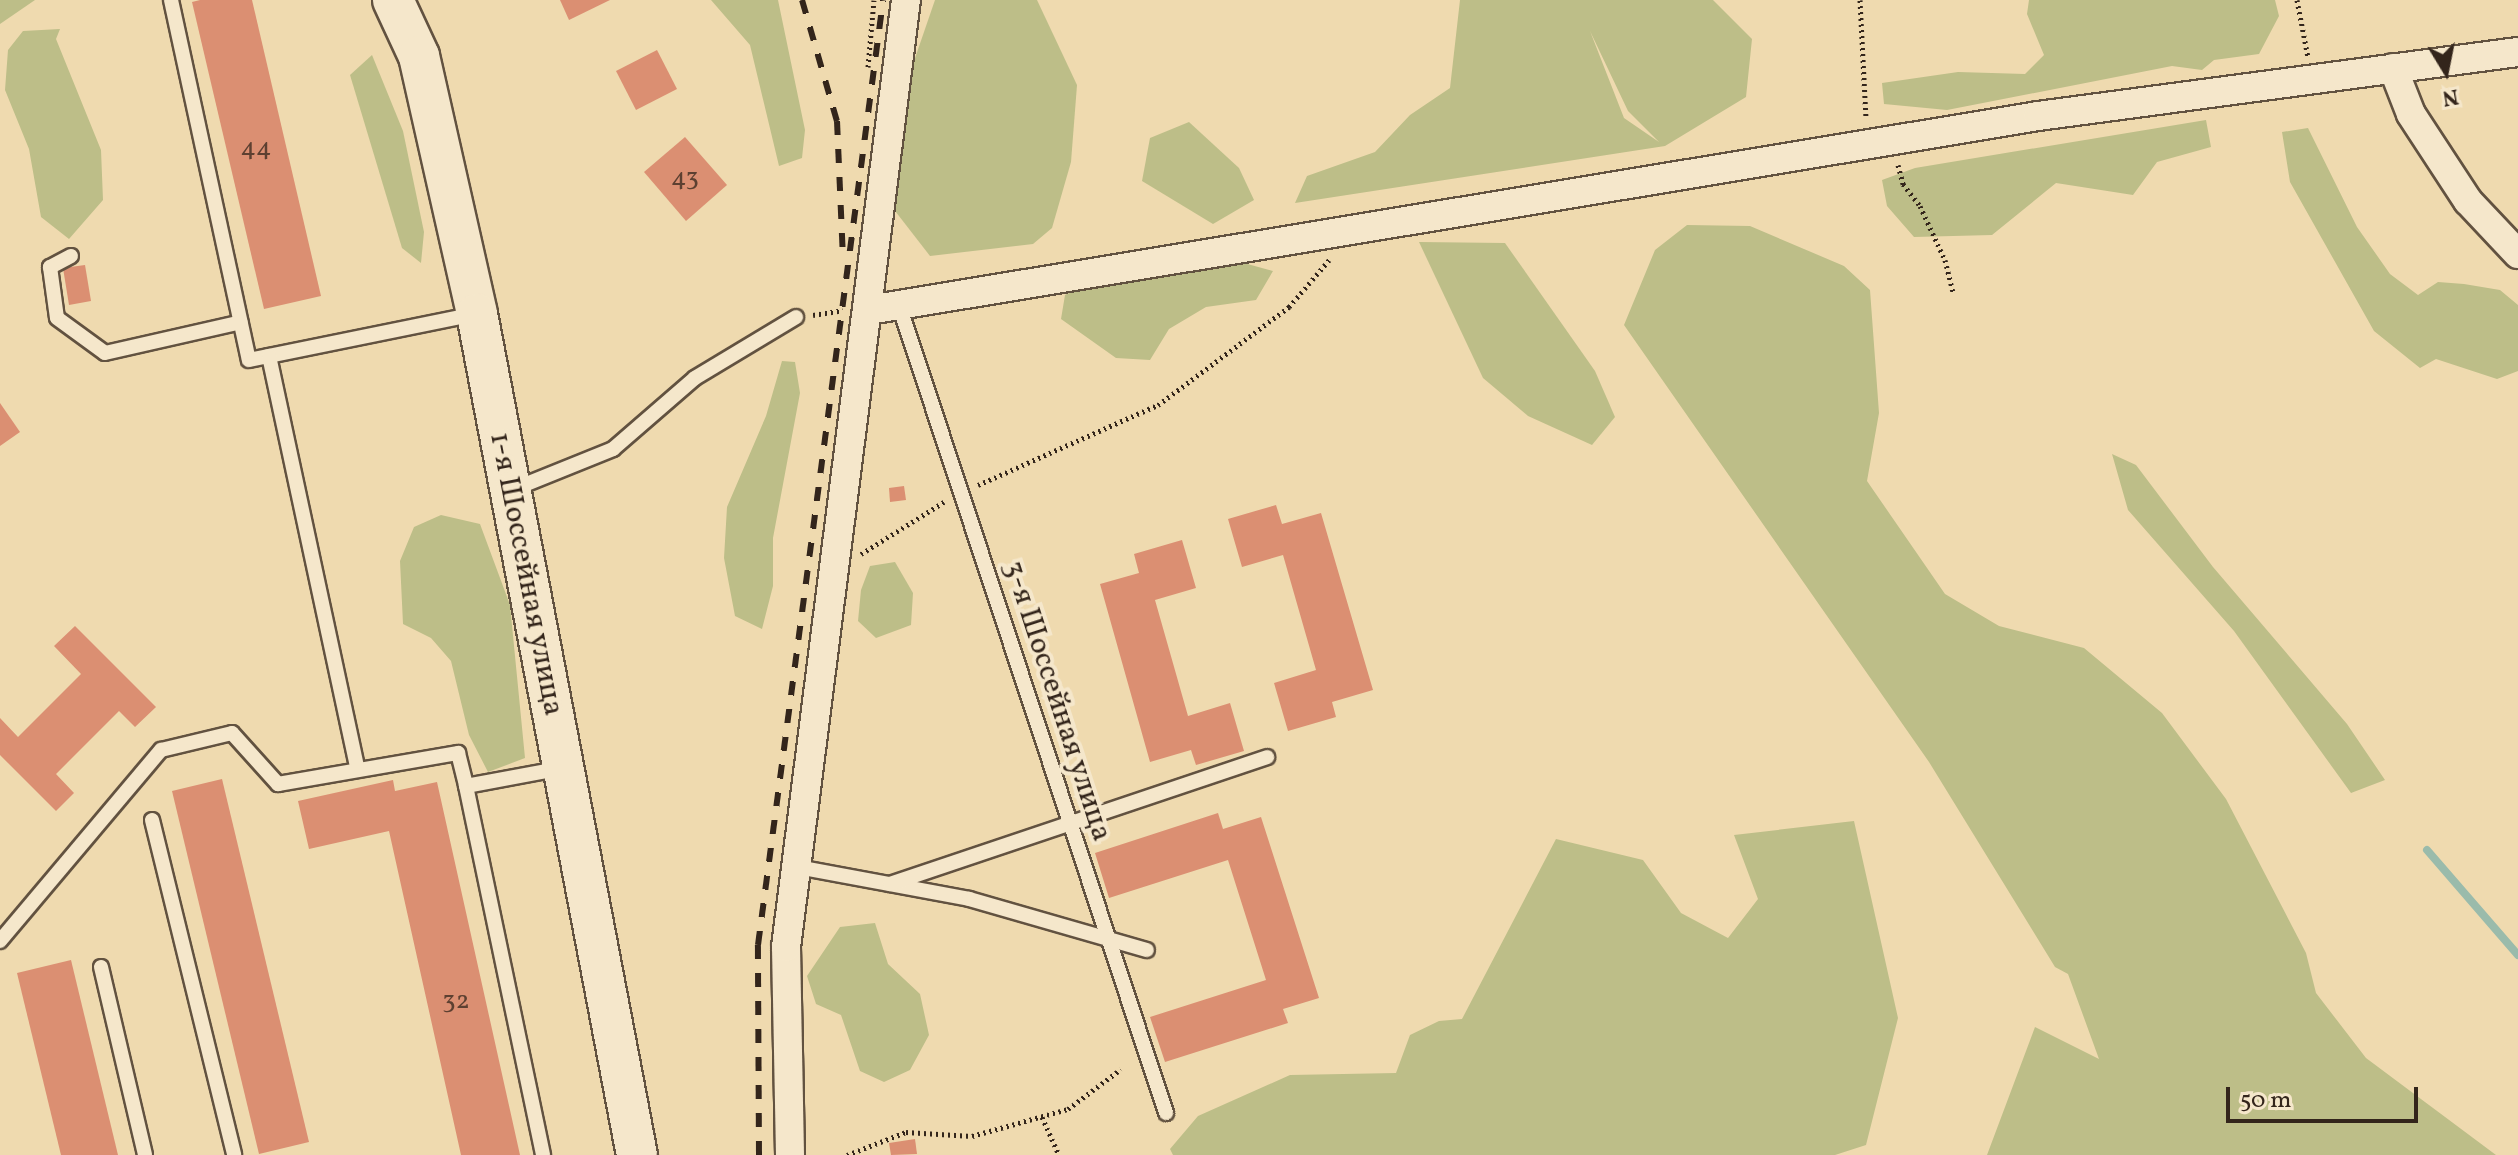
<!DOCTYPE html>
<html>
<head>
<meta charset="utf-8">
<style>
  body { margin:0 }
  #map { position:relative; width:2518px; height:1155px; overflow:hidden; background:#efdaaf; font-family:Vollkorn,serif }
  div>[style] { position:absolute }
  .green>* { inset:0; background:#bdbe88 }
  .stream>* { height:8px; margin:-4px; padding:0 4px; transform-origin:4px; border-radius:4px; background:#9abbab }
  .building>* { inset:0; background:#db8f72 }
  .path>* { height:5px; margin-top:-2.5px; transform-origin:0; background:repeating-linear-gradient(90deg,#33251b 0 2px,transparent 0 6px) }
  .roads { filter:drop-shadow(2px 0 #625240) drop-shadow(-2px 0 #625240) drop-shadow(0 2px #625240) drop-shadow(0 -2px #625240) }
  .lane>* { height:14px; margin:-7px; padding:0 7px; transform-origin:7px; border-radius:7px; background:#f5e7cb }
  .street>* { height:28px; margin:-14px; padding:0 14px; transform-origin:14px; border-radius:14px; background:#f5e7cb }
  .secondary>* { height:40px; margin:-20px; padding:0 20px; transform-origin:20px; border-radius:20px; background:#f5e7cb }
  .rail>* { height:6px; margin-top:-3px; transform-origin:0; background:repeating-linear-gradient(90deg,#33251b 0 14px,transparent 0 28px) }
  span { translate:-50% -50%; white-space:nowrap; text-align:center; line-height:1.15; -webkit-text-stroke:8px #f5e7cb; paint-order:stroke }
  .number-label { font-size:26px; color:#5d4031 }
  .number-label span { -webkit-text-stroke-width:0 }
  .street-label { font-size:30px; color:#33251b }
  .north { position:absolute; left:2406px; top:32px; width:80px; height:80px; -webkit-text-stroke:6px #f5e7cb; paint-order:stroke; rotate:170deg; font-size:22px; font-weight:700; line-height:32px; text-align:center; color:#33251b }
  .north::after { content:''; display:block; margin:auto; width:28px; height:36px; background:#33251b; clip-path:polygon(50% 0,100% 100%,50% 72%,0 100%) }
  .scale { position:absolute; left:2226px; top:1087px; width:192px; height:36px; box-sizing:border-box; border:4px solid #33251b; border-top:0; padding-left:10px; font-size:24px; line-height:28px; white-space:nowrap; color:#33251b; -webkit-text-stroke:6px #f5e7cb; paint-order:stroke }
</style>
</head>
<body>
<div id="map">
  <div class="green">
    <i style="clip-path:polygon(0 0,35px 0,0 24px)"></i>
    <i style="clip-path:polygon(711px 0,778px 0,805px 130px,802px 158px,779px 166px,750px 45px)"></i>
    <i style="clip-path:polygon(935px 0,1037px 0,1077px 85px,1071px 162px,1052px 228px,1033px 244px,930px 256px,892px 207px,914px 61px)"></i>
    <i style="clip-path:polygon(evenodd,1460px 0,1713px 0,1752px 39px,1746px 97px,1665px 146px,1295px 203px,1307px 176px,1375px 152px,1410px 115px,1450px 88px,1460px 0,1590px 31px,1628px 111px,1659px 142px,1624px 118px,1590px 31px)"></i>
    <i style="clip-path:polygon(2029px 0,2275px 0,2279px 16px,2259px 54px,2214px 60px,2202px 70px,2172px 66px,1947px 110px,1884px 104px,1882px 83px,1958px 72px,2025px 74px,2044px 55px,2027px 14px)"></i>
    <i style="clip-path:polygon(60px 29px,56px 39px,101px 150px,103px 200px,69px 239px,41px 217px,29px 149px,5px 90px,8px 50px,23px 31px)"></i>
    <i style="clip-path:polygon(372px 55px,403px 131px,424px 232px,421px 263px,402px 248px,350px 75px)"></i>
    <i style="clip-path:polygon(2206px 120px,2211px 147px,2157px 162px,2133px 195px,2056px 183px,1992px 235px,1914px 237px,1887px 206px,1882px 180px,1915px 168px)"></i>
    <i style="clip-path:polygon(1189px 122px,1239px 168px,1254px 200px,1213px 224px,1142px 181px,1150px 138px)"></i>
    <i style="clip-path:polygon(2308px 128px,2357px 227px,2390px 274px,2418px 295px,2438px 282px,2464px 284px,2500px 290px,2518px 305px,2518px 371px,2497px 379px,2436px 359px,2420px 368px,2374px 331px,2290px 182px,2282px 132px)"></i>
    <i style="clip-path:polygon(1687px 225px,1750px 226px,1844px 266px,1870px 290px,1879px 413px,1867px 481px,1945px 594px,1999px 626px,2084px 648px,2162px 713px,2226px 799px,2306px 953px,2316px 993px,2366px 1058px,2496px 1155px,1987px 1155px,2035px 1027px,2099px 1059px,2068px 974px,2055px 967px,1929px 762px,1624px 325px,1655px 250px)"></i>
    <i style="clip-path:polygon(1419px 242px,1505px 243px,1595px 371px,1615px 417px,1592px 445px,1528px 416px,1483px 378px)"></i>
    <i style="clip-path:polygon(1240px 262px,1273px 271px,1256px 300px,1206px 307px,1169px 329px,1150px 360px,1116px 358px,1061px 319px,1065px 295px,1093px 281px)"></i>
    <i style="clip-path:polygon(782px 361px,795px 362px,800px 393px,773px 538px,773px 586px,762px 629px,735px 616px,724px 558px,727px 507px,766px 416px)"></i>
    <i style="clip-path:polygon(2112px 454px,2136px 465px,2213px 567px,2347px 724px,2385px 780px,2351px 793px,2234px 631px,2128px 510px)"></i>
    <i style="clip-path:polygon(441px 515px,480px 524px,510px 605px,525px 758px,488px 772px,469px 735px,451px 661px,431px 638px,403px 624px,400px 561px,414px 527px)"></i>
    <i style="clip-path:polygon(895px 562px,913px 593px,911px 625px,876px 638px,858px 621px,861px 590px,870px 566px)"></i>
    <i style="clip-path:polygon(1854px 821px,1898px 1018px,1866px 1145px,1835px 1155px,1173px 1155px,1170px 1149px,1198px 1116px,1290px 1075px,1396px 1073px,1410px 1035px,1439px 1021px,1462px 1019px,1556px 839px,1643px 860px,1681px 913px,1728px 938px,1758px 899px,1734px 835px)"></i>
    <i style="clip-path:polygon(875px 923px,888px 964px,920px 994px,929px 1035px,910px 1070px,884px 1082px,860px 1071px,841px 1015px,816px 1004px,807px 976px,840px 927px)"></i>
  </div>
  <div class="stream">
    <i style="left:2427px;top:850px;width:139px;rotate:49.1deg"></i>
  </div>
  <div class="building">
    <i style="clip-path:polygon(200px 0,252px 0,321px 296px,264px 309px,192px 2px)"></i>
    <i style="clip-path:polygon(560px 0,610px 0,569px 20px)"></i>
    <i style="clip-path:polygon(657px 50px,677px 89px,636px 110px,616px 71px)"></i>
    <i style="clip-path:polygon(685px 137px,727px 185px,686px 221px,644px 172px)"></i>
    <i style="clip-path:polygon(85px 265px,91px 301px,69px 305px,63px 268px)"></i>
    <i style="clip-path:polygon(0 403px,20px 432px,0 446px)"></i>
    <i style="clip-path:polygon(904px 486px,906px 500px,890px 502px,889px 488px)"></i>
    <i style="clip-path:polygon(1276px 505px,1282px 524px,1321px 513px,1373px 690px,1332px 702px,1336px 717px,1288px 731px,1274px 683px,1316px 670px,1283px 555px,1242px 567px,1228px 519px)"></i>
    <i style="clip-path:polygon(1182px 540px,1196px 588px,1155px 600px,1188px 716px,1230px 703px,1244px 751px,1196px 765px,1191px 750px,1150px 762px,1100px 584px,1139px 573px,1134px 554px)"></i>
    <i style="clip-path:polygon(75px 626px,156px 707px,135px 727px,119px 711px,56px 774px,74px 793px,56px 811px,0 755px,0 718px,18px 737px,81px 674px,54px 646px)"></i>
    <i style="clip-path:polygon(222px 779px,309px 1142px,259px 1154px,172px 791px)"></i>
    <i style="clip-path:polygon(393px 780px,395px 791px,437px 782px,520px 1155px,461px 1155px,389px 831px,309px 849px,298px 801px)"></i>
    <i style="clip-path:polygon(1218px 813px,1223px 829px,1261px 817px,1319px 998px,1283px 1009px,1288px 1023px,1165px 1062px,1150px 1017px,1266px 980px,1228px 860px,1109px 898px,1095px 853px)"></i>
    <i style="clip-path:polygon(71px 960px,118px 1155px,61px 1155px,17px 973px)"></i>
    <i style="clip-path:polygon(915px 1139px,917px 1154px,891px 1155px,889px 1143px)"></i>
  </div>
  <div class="path">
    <i style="left:1860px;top:0;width:119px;rotate:87.1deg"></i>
    <i style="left:2297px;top:0;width:58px;rotate:79.1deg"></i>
    <i style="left:868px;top:67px;width:67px;rotate:-84.9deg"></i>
    <i style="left:1898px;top:165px;width:20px;rotate:75deg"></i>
    <i style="left:1903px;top:184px;width:28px;rotate:52deg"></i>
    <i style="left:1920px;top:206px;width:60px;rotate:65.2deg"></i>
    <i style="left:1945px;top:260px;width:33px;rotate:76deg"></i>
    <i style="left:813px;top:315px;width:30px;rotate:-9deg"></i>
    <i style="left:978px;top:485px;width:197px;rotate:-24deg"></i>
    <i style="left:1158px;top:405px;width:164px;rotate:-36.8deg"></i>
    <i style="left:1289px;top:307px;width:62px;rotate:-49.6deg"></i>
    <i style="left:861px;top:554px;width:98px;rotate:-32.1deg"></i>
    <i style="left:1042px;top:1117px;width:42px;rotate:65.9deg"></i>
    <i style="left:847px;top:1155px;width:63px;rotate:-21.3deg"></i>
    <i style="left:906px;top:1132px;width:66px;rotate:3.5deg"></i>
    <i style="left:972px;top:1136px;width:100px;rotate:-15.7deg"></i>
    <i style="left:1068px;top:1109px;width:66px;rotate:-37deg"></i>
  </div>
  <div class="roads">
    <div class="lane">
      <i style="left:171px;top:0;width:368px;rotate:77.8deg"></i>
      <i style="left:249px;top:360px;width:232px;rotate:-11.5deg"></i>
      <i style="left:71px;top:256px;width:24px;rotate:152deg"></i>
      <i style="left:50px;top:267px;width:51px;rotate:82.2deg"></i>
      <i style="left:57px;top:318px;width:59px;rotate:36.1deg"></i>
      <i style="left:105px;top:353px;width:139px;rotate:-12.8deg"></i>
      <i style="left:899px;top:305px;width:851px;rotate:71.71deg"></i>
      <i style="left:269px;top:356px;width:423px;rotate:77.9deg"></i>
      <i style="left:514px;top:489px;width:107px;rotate:-22deg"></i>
      <i style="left:613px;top:449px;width:108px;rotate:-40.9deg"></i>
      <i style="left:695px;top:378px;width:118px;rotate:-31.1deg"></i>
      <i style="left:466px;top:786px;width:377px;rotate:78.2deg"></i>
      <i style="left:152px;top:820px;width:345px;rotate:76.2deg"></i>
      <i style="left:797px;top:867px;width:175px;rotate:10.5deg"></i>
      <i style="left:969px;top:899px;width:185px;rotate:16deg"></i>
      <i style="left:890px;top:884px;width:398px;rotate:-18.6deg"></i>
      <i style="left:0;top:941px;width:250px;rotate:-49.9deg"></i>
      <i style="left:161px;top:750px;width:73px;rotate:-13.5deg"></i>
      <i style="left:232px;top:733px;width:69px;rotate:48deg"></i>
      <i style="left:278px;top:784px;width:183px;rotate:-9.8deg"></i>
      <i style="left:458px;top:753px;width:34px;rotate:76deg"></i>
      <i style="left:466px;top:786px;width:99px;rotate:-10.5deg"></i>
      <i style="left:101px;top:967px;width:193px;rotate:76.8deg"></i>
    </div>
    <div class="street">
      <i style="left:2393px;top:68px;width:49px;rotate:68.6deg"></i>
      <i style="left:2411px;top:114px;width:104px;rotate:56.8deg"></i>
      <i style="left:2468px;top:201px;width:73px;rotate:46.7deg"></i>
      <i style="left:869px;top:310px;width:1185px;rotate:-9.42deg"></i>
      <i style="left:2038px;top:116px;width:484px;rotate:-7.6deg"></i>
      <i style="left:790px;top:1155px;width:208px;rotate:-91.1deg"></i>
      <i style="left:786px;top:947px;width:955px;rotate:-82.78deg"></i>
    </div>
    <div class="secondary">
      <i style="left:393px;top:0;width:62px;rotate:65.1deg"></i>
      <i style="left:419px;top:56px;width:264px;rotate:77.3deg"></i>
      <i style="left:477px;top:314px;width:856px;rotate:79.23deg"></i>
    </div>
  </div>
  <div class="rail">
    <i style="left:802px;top:0;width:126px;rotate:73.9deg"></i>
    <i style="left:837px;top:121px;width:137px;rotate:87.5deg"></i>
    <i style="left:759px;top:1155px;width:210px;rotate:-90.3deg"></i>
    <i style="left:758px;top:945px;width:953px;rotate:-82.46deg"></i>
  </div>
  <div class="number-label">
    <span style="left:256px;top:149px">44</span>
    <span style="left:685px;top:179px">43</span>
    <span style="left:456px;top:1002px">32</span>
  </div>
  <div class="street-label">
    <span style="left:526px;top:574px;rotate:79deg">1-я Шоссейная улица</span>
    <span style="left:1057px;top:701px;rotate:72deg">3-я Шоссейная улица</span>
  </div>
  <div class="north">N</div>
  <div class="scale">50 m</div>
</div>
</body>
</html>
